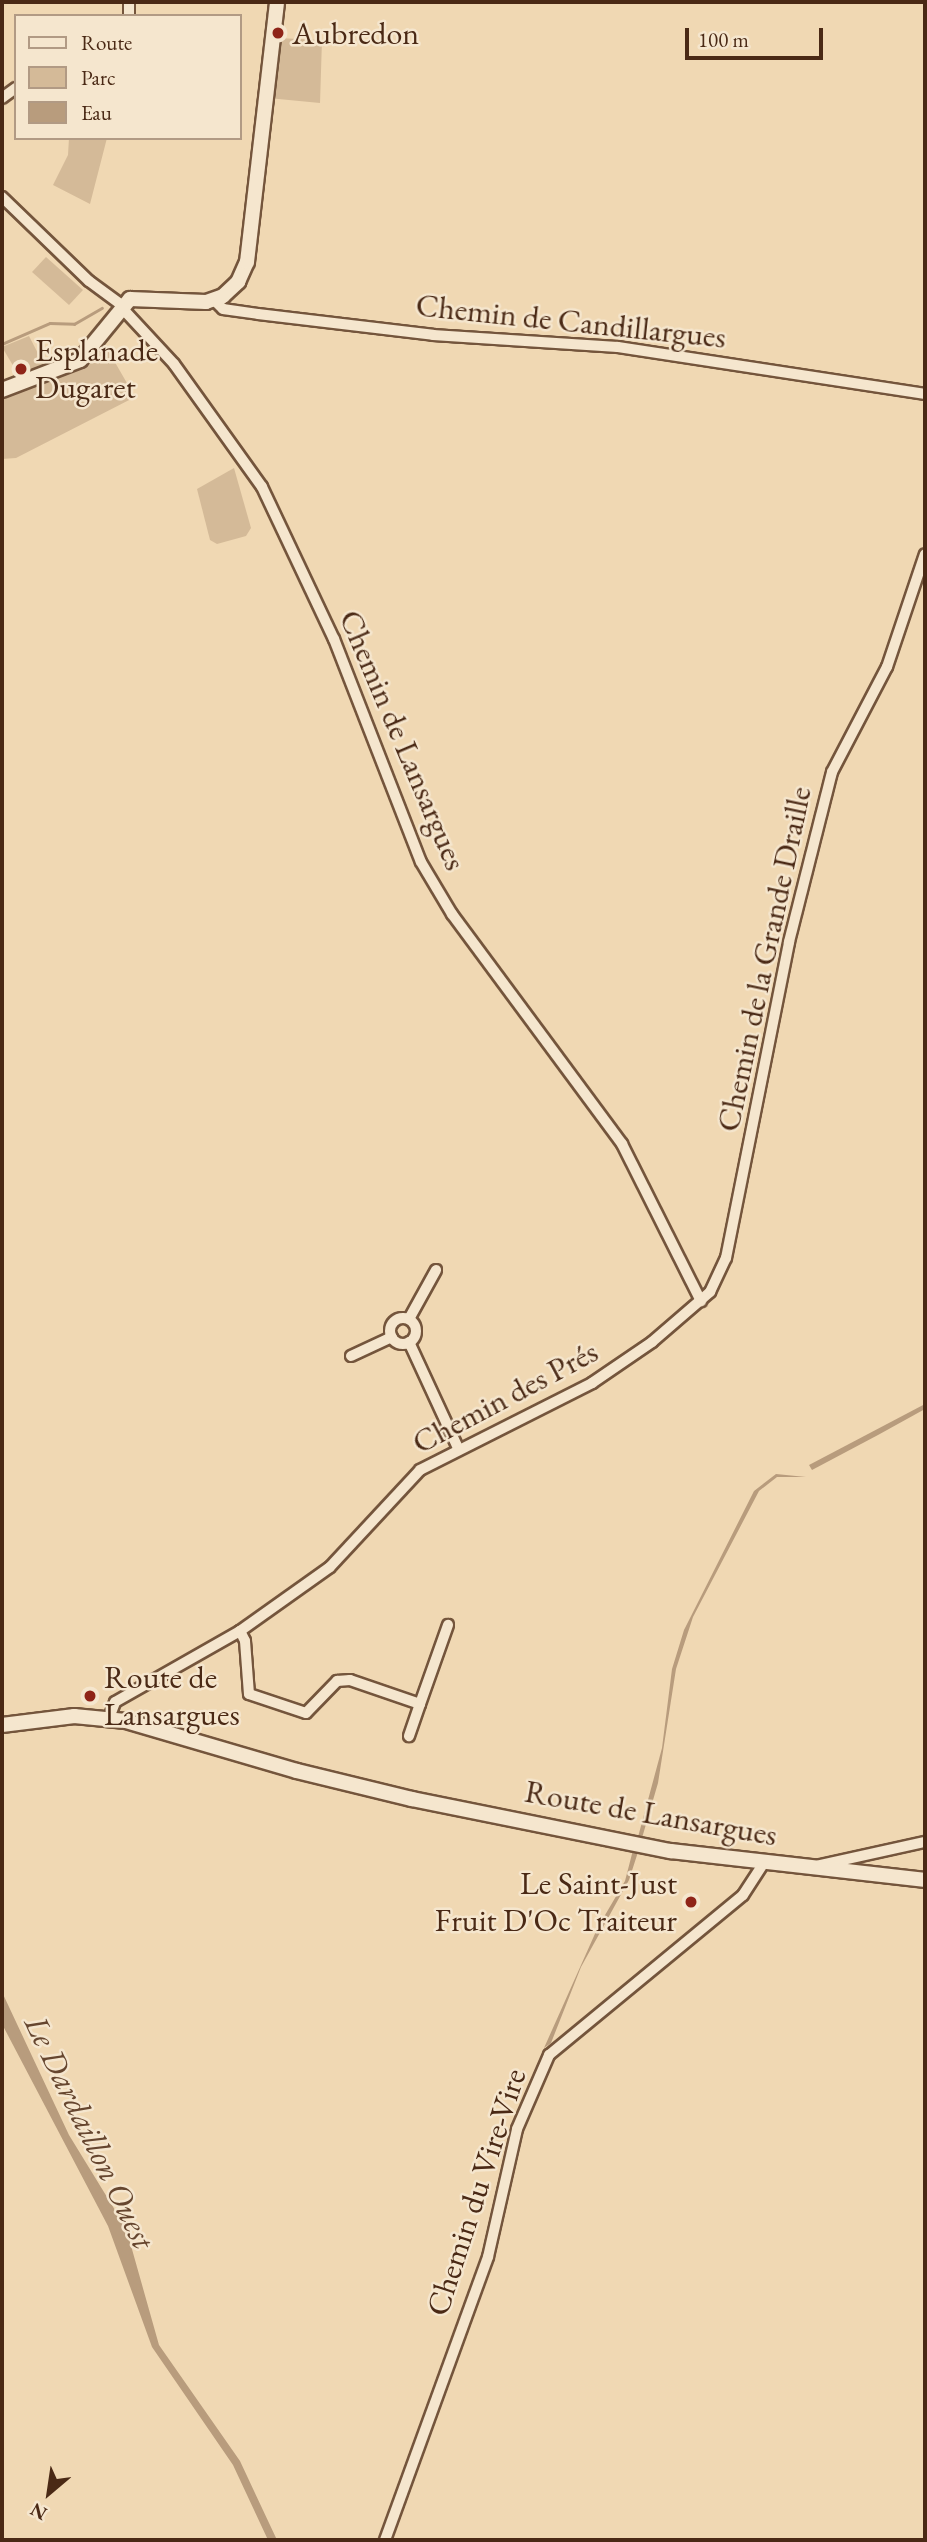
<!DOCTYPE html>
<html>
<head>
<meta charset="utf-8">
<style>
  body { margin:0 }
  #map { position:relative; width:927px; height:2542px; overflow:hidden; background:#f0d8b3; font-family:"EB Garamond",serif }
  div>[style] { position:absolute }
  .green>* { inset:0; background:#d4ba98 }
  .water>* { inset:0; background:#b89c7d }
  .stream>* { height:2.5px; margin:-1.25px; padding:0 1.25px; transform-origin:1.25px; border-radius:1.25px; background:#b89c7d }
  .roads { filter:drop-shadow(2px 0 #74553c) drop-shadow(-2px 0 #74553c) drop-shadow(0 2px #74553c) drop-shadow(0 -2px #74553c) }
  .street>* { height:10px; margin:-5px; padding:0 5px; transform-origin:5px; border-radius:5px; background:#f5e6ce }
  .street>.ring { margin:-5px; padding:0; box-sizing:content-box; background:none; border:10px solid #f5e6ce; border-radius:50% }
  .secondary>* { height:14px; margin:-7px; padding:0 7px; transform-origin:7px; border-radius:7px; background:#f5e6ce }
  .dots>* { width:19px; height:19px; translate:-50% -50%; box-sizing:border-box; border:4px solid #f5e6ce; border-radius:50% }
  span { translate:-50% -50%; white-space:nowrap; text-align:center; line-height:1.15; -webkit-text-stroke:5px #f5e6ce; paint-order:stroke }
  .poi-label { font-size:32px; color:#4a2915 }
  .left { translate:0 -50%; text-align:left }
  .right { translate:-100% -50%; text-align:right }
  .street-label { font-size:32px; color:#4a2915 }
  .water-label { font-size:33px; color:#66462f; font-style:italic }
  .frame { position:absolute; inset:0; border:4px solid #4a2915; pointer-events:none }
  .legend { position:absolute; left:14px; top:14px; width:228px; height:126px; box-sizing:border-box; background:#f5e6ce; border:2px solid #b19a84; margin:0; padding:9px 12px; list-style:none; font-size:21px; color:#4a2915 }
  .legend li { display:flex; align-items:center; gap:14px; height:35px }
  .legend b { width:35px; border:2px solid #b19a84 }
  .north { position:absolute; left:14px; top:2458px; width:70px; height:70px; -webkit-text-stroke:5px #f5e6ce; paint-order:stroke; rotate:209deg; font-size:19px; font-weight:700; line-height:28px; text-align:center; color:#4a2915 }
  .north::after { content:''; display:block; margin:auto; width:24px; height:32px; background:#4a2915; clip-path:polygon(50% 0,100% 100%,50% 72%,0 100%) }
  .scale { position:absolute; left:685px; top:28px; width:138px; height:32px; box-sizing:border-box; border:4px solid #4a2915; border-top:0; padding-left:9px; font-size:21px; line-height:24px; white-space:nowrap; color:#4a2915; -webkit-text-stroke:5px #f5e6ce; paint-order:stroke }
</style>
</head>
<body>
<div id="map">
  <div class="green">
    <i style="clip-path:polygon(277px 38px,322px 40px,320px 103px,268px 98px)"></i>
    <i style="clip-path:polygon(69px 138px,107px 138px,90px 204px,53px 185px,68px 155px)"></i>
    <i style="clip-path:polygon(46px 257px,83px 290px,69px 305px,32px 272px)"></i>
    <i style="clip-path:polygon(29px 336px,44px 365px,18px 374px,2px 347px)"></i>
    <i style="clip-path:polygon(105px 345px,135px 397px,16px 458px,2px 459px,2px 399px,81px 368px)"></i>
    <i style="clip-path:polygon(234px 468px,251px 528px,246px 536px,217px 544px,210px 540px,197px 489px)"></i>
  </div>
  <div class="water">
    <i style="clip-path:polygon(925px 1404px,925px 1409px,878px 1435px,812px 1470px,809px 1465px)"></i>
    <i style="clip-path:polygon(776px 1474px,806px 1477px,777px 1477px,759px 1491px,693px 1617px,676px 1669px,658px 1783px,642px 1838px,638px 1837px,662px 1748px,672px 1669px,684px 1630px,754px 1491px)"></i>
    <i style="clip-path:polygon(633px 1850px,638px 1852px,629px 1880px,581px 1967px,551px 2043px,544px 2048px,598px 1927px,625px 1881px)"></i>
    <i style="clip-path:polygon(2px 1992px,69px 2135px,126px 2228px,159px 2345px,240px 2461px,277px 2540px,268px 2540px,233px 2465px,152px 2347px,108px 2226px,2px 2024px)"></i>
  </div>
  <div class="stream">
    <i style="left:2px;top:344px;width:52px;rotate:-23.6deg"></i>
    <i style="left:50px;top:323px;width:24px;rotate:2deg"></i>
    <i style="left:74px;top:324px;width:32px;rotate:-30deg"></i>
  </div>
  <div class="roads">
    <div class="street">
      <i style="left:129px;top:16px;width:14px;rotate:-90deg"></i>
      <i style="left:2px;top:98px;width:17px;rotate:-36deg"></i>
      <i style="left:2px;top:197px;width:121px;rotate:44deg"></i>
      <i style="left:89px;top:281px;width:42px;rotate:36.3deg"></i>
      <i style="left:215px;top:301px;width:11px;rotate:45deg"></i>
      <i style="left:223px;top:309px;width:35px;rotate:8deg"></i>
      <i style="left:258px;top:314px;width:176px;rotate:6.8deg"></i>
      <i style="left:433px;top:335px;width:185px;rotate:3.7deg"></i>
      <i style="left:618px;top:347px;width:311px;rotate:8.7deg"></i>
      <i style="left:122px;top:308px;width:76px;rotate:47.1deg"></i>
      <i style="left:174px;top:364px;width:151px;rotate:54.4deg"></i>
      <i style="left:262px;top:487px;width:168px;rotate:64.7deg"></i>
      <i style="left:334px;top:639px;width:239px;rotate:68.7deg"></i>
      <i style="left:421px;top:862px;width:61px;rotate:59.2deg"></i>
      <i style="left:452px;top:914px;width:286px;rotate:53.5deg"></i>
      <i style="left:622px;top:1144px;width:176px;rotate:63.3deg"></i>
      <i class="ring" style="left:390px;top:1318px;width:16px;height:16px"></i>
      <i style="left:409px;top:1319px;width:56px;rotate:-61.1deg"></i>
      <i style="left:409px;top:1342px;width:117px;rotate:65.2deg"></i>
      <i style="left:351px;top:1356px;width:45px;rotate:-24.9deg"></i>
      <i style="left:240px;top:1631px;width:11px;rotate:63deg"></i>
      <i style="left:245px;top:1641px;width:53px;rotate:85.7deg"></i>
      <i style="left:249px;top:1694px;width:60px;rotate:18.4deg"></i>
      <i style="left:306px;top:1713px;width:45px;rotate:-45.9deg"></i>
      <i style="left:337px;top:1681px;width:13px;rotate:-4deg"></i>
      <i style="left:350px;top:1680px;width:74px;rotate:18.9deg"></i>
      <i style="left:420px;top:1704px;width:34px;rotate:109deg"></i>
      <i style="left:420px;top:1704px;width:84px;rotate:-70.5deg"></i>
      <i style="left:109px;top:1718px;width:17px;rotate:-69deg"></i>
      <i style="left:115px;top:1702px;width:144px;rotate:-29.6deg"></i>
      <i style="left:240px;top:1631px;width:110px;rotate:-35.4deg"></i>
      <i style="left:330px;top:1567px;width:132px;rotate:-47.1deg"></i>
      <i style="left:420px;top:1470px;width:193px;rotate:-26.8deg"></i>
      <i style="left:592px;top:1383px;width:73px;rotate:-34.3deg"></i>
      <i style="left:652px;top:1342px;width:77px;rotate:-40.8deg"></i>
      <i style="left:710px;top:1292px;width:38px;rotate:-65deg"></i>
      <i style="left:726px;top:1258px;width:322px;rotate:-78.7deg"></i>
      <i style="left:789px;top:942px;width:175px;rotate:-75.8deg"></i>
      <i style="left:832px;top:772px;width:119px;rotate:-62.4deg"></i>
      <i style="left:887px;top:667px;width:119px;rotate:-71.4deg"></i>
      <i style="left:820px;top:1865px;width:107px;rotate:-12.4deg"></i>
      <i style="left:385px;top:2540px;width:301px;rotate:-70deg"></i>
      <i style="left:488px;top:2257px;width:131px;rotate:-77.2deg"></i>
      <i style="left:517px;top:2129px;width:81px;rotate:-66.6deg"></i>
      <i style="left:549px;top:2055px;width:251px;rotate:-39.5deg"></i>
      <i style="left:743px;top:1895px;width:38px;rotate:-57deg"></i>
    </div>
    <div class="secondary">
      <i style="left:2px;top:390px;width:84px;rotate:-21deg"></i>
      <i style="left:80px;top:360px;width:79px;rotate:-50.7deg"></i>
      <i style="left:130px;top:299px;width:76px;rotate:2.3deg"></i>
      <i style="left:206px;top:302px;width:18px;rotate:-19deg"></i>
      <i style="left:223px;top:296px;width:21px;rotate:-43deg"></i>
      <i style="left:238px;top:282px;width:22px;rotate:-66deg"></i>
      <i style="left:247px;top:262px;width:262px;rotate:-83.4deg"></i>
      <i style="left:2px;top:1725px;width:73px;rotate:-7.1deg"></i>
      <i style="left:74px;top:1716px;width:52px;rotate:5.5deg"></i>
      <i style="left:126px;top:1721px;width:178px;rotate:16.3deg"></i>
      <i style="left:297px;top:1771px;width:118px;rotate:13.7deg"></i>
      <i style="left:412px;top:1799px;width:264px;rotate:11.4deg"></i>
      <i style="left:671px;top:1851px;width:256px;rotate:6.5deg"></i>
    </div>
  </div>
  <div class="dots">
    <i style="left:278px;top:33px;background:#8f2418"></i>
    <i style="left:21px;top:369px;background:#8f2418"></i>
    <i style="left:90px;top:1696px;background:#8f2418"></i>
    <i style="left:691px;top:1902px;background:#8f2418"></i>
  </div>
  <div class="poi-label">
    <span class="left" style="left:292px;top:33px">Aubredon</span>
    <span class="left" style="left:35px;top:369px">Esplanade<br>Dugaret</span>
    <span class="left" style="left:104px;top:1696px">Route de<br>Lansargues</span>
    <span class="right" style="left:677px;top:1902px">Le Saint-Just<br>Fruit D'Oc Traiteur</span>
  </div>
  <div class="street-label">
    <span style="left:571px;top:321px;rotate:6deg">Chemin de Candillargues</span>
    <span style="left:403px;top:740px;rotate:67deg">Chemin de Lansargues</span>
    <span style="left:764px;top:959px;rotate:-78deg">Chemin de la Grande Draille</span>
    <span style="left:505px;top:1397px;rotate:-28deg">Chemin des Prés</span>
    <span style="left:651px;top:1813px;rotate:10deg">Route de Lansargues</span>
    <span style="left:476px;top:2192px;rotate:-72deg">Chemin du Vire-Vire</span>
  </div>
  <div class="water-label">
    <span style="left:90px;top:2132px;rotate:64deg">Le Dardaillon Ouest</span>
  </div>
  <div class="frame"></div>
  <ul class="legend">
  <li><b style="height:9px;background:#f5e6ce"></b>Route</li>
  <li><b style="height:19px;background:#d4ba98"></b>Parc</li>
  <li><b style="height:19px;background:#b89c7d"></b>Eau</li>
  </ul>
  <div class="north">N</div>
  <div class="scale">100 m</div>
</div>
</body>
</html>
